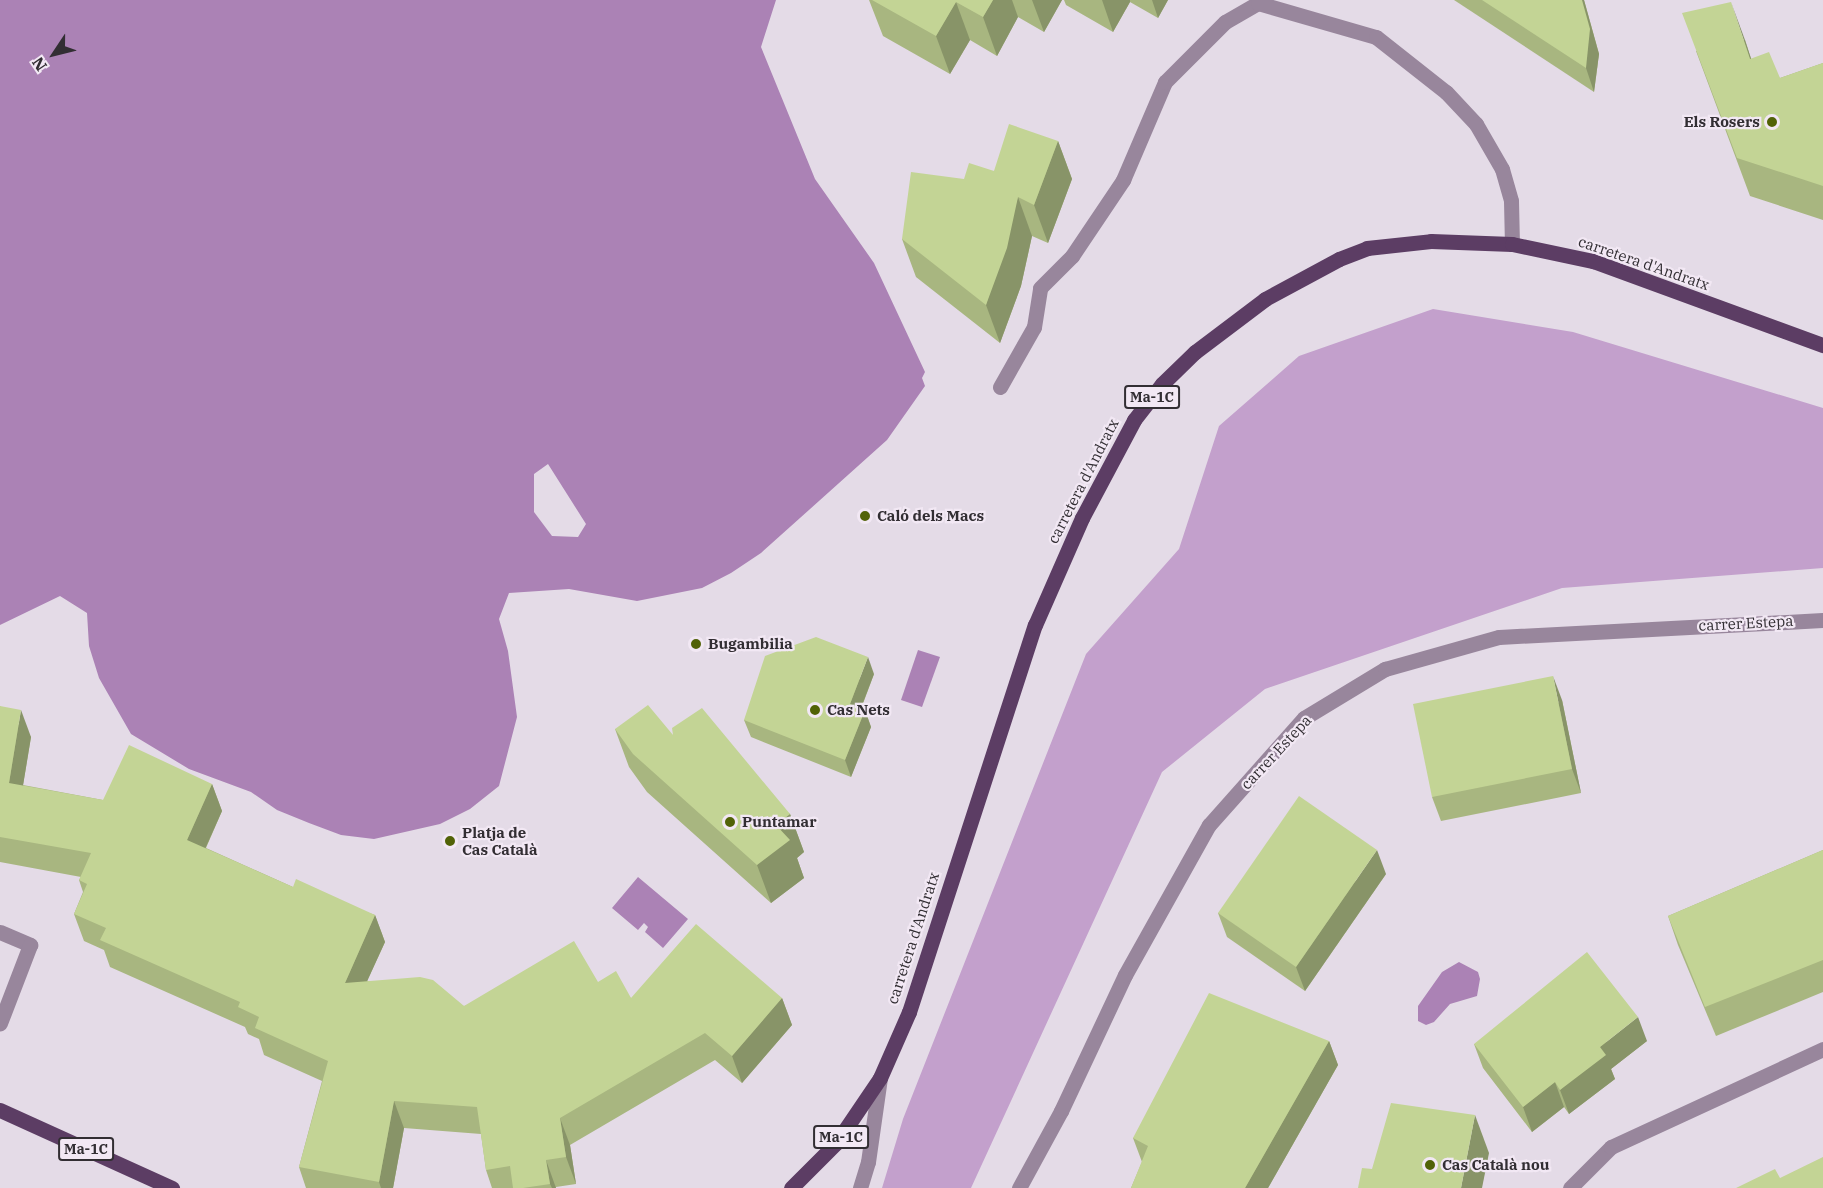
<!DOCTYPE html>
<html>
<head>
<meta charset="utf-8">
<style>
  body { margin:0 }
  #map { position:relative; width:1823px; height:1188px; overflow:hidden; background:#e4dbe7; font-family:"IBM Plex Serif",serif }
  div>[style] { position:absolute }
  .green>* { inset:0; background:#c3a0cc }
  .water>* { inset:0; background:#ab82b5 }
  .minor>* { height:15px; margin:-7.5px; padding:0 7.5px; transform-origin:7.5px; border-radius:7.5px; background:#98869c }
  .major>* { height:15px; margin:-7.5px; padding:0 7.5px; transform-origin:7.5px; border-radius:7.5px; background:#5c3d64 }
  .wall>* { inset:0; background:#a8b680 }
  .shaded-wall>* { inset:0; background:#889468 }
  .building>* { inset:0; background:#c3d495 }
  .dots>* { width:16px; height:16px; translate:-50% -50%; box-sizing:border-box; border:3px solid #f2e8f4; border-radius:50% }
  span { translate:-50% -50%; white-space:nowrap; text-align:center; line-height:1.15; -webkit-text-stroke:4.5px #f2e8f4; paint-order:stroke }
  .shield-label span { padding:2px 4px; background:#f2e8f4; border:2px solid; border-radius:4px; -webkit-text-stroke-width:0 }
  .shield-label { font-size:14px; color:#322e33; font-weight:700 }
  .poi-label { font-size:15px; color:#322e33; font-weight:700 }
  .right { translate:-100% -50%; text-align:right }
  .left { translate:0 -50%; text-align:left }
  .street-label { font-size:15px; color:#322e33 }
  .north { position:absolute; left:24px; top:24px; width:60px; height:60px; -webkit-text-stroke:4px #f2e8f4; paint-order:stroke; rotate:235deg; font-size:16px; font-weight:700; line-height:24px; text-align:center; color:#322e33 }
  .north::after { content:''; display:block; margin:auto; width:21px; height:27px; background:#322e33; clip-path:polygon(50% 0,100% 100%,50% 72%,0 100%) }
</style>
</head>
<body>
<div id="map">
  <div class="green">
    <i style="clip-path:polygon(1433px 309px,1573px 332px,1823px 408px,1823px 568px,1562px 588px,1265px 689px,1162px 772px,971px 1188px,882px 1188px,903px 1119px,1086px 654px,1179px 549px,1219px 426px,1299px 356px)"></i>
  </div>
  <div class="water">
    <i style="clip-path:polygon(evenodd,0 0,776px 0,761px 47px,815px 179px,874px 263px,925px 372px,922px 378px,925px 386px,887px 440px,761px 553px,731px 573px,702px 588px,637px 601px,569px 589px,509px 593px,499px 619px,508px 651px,517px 717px,499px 786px,470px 809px,440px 824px,374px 839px,341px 835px,309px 823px,277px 810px,251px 792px,189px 769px,131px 734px,99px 678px,89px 646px,87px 613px,60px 596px,0 625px,0 0,548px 464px,586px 524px,578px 537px,552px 536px,534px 512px,534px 474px,548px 464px)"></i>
    <i style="clip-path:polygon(918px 650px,940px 657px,922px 707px,901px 700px)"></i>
    <i style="clip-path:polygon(638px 877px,688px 919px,663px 948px,645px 932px,648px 927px,644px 923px,638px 930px,612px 908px)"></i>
    <i style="clip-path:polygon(1459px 962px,1478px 972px,1480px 979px,1477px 996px,1450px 1004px,1434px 1022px,1426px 1025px,1418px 1021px,1418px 1006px,1442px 972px)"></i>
  </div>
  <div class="minor">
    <i style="left:1000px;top:387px;width:69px;rotate:-60.5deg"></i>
    <i style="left:1034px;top:327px;width:39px;rotate:-81deg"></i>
    <i style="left:1040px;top:288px;width:45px;rotate:-45deg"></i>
    <i style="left:1072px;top:256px;width:92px;rotate:-56.1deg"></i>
    <i style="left:1123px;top:180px;width:107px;rotate:-66.8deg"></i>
    <i style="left:1165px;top:82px;width:85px;rotate:-45deg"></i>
    <i style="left:1225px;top:22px;width:38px;rotate:-30deg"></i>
    <i style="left:1258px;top:3px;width:123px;rotate:16.1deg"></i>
    <i style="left:1376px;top:37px;width:89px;rotate:38.2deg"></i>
    <i style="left:1446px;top:92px;width:44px;rotate:46.8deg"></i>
    <i style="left:1476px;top:124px;width:52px;rotate:60deg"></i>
    <i style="left:1502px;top:169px;width:33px;rotate:74deg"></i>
    <i style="left:1511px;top:201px;width:43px;rotate:88.7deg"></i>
    <i style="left:0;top:932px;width:33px;rotate:23deg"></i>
    <i style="left:30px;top:945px;width:84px;rotate:111deg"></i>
    <i style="left:860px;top:1188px;width:27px;rotate:-73deg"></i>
    <i style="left:868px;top:1162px;width:85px;rotate:-81.9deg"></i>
    <i style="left:1019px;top:1188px;width:88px;rotate:-61.4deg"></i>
    <i style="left:1061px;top:1111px;width:150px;rotate:-64.8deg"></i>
    <i style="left:1125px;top:975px;width:172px;rotate:-60.8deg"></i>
    <i style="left:1209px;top:825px;width:143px;rotate:-48.4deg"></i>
    <i style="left:1304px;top:718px;width:95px;rotate:-31.2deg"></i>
    <i style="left:1385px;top:669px;width:118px;rotate:-15.7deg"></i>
    <i style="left:1499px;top:637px;width:324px;rotate:-3deg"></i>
    <i style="left:1570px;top:1188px;width:58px;rotate:-45deg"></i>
    <i style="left:1611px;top:1147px;width:234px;rotate:-24.8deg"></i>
  </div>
  <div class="major">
    <i style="left:0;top:1110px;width:189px;rotate:24.4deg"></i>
    <i style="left:791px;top:1188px;width:64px;rotate:-45deg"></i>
    <i style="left:836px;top:1143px;width:78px;rotate:-55.9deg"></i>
    <i style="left:880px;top:1078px;width:72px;rotate:-66.3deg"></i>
    <i style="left:909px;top:1012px;width:407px;rotate:-72deg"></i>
    <i style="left:1035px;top:625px;width:117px;rotate:-66.3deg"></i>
    <i style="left:1082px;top:518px;width:111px;rotate:-62deg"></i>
    <i style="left:1134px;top:420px;width:46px;rotate:-52.1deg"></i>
    <i style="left:1162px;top:384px;width:46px;rotate:-44.1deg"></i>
    <i style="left:1195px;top:352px;width:88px;rotate:-37.1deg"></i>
    <i style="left:1265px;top:299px;width:84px;rotate:-28.4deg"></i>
    <i style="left:1339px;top:259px;width:30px;rotate:-21deg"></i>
    <i style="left:1367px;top:248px;width:64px;rotate:-6.2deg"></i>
    <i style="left:1431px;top:241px;width:81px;rotate:2.1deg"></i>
    <i style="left:1512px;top:244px;width:83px;rotate:11.9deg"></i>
    <i style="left:1593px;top:261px;width:245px;rotate:20.1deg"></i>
  </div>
  <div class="wall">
    <i style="clip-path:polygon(869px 0,1062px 0,1044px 32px,1018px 17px,997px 56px,970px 40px,950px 74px,883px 36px)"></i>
    <i style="clip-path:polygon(1064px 0,1168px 0,1158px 18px,1130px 2px,1113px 32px,1066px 5px)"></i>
    <i style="clip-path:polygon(1454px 0,1584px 0,1599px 54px,1594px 92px)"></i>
    <i style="clip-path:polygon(1745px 40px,1751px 59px,1780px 78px,1823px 63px,1823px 220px,1750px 196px,1696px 51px)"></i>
    <i style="clip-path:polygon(1058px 141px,1072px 179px,1048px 243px,1032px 236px,1021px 286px,1000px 343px,916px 277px,902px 239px,994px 171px)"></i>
    <i style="clip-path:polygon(874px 674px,861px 709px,865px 710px,871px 727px,851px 777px,751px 737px,744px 720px)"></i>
    <i style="clip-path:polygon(1562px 700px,1581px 793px,1441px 821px,1432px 797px)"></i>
    <i style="clip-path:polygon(0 706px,31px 737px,23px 785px,103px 800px,212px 784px,222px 811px,206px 848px,293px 887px,375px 915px,385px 942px,367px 981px,464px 1006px,598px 982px,631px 998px,782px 998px,792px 1025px,742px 1083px,715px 1060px,570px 1145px,576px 1184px,556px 1187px,556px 1188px,492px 1188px,486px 1170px,481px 1134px,404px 1128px,393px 1188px,306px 1188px,299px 1167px,322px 1081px,264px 1055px,259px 1039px,248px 1034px,245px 1027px,110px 967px,104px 950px,84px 941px,74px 914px,83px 892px,79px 880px,81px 877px,0 862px)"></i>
    <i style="clip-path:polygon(615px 729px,673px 735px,790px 814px,804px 852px,797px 858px,804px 878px,771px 903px,647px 792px,629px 767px)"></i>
    <i style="clip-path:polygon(1823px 850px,1823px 992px,1716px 1036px,1678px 945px,1668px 916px)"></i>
    <i style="clip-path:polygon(1386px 874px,1305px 991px,1227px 937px,1218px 913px)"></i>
    <i style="clip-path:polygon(1329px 1041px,1338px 1065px,1268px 1188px,1131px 1188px,1142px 1162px,1133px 1138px)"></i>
    <i style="clip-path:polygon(1647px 1041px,1611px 1069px,1615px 1079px,1569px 1114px,1564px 1107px,1532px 1132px,1483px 1068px,1474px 1044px)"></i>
  </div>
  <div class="shaded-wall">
    <i style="clip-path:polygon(993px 0,1012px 0,1018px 17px,997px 56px,983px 17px)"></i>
    <i style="clip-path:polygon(1032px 0,1062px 0,1044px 32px)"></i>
    <i style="clip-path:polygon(1102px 0,1130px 0,1130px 2px,1113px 32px)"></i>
    <i style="clip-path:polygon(1152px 0,1168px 0,1158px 18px)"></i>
    <i style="clip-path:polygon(1582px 0,1584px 0,1599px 54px,1594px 92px,1586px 68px)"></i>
    <i style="clip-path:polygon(956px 2px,970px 40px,950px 74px,936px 36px)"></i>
    <i style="clip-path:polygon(1731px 2px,1745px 40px,1764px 98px,1750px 59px)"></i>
    <i style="clip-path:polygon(1058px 141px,1072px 179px,1048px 243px,1034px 205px)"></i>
    <i style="clip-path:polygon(1018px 197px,1032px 236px,1021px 286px,1000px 343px,986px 305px)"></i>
    <i style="clip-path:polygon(868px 657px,874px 674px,856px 721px,850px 704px)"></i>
    <i style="clip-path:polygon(1553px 676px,1562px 700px,1581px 793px,1572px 769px)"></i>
    <i style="clip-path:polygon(21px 710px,31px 737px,19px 810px,9px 783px)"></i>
    <i style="clip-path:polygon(865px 710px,871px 727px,851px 777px,845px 760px)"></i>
    <i style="clip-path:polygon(212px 784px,222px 811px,197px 867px,187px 840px)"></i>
    <i style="clip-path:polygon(790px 814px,804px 852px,797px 858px,804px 878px,771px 903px,757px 865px,776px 825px)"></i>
    <i style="clip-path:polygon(1377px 850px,1386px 874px,1305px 991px,1296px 967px)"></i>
    <i style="clip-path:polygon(375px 915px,385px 942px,354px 1010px,345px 983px)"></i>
    <i style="clip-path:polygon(782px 998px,792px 1025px,742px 1083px,732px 1056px)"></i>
    <i style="clip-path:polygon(1638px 1017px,1647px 1041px,1611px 1069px,1615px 1079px,1569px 1114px,1560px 1090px,1600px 1047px)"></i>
    <i style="clip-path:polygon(1329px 1041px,1338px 1065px,1268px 1188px,1245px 1188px)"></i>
    <i style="clip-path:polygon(1555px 1082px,1564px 1107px,1532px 1132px,1523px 1107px)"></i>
    <i style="clip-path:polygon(394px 1101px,404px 1128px,393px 1188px,381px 1188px,379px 1182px)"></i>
    <i style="clip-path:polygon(1475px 1115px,1489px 1153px,1482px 1188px,1461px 1188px)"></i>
    <i style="clip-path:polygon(560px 1118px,570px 1145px,576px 1184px,566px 1157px)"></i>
    <i style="clip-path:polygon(546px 1160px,556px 1188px,552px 1188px,550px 1184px)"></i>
  </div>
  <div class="building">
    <i style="clip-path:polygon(872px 0,993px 0,983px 17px,956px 2px,936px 36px)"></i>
    <i style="clip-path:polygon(1482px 0,1582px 0,1590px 29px,1586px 68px)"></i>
    <i style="clip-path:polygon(1731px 2px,1750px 59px,1769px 52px,1780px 78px,1823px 63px,1823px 186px,1737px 158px,1682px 13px)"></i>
    <i style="clip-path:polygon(1009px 124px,1058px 141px,1034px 205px,1018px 197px,1007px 248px,986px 305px,902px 239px,911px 172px,964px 179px,969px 163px,994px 171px)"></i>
    <i style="clip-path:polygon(816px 637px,868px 657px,850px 704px,865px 710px,845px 760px,744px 720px,765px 656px)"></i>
    <i style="clip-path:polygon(1553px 676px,1572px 769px,1432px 797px,1413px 704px)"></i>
    <i style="clip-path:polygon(648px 705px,673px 735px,672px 728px,702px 708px,790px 814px,776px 825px,790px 840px,757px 865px,633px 754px,615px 729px)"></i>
    <i style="clip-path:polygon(0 706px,21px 710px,9px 783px,103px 800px,129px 745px,212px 784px,187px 840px,293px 887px,296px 879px,375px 915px,345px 983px,420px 977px,433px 980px,464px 1006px,574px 941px,598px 982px,616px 971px,631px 998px,696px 924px,782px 998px,732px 1056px,705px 1033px,560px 1118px,566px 1157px,546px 1160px,550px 1184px,523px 1188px,513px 1188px,510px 1166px,486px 1170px,477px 1107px,394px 1101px,379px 1182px,299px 1167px,328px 1061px,255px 1028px,259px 1017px,238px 1007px,240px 1002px,100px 940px,106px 928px,74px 914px,87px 884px,79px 880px,91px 853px,0 837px)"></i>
    <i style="clip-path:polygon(1299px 796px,1377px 850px,1296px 967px,1218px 913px)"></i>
    <i style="clip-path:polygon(1823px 850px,1823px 960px,1705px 1007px,1668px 916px)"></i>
    <i style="clip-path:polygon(1587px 952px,1638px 1017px,1600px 1047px,1606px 1055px,1560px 1090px,1555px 1082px,1523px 1107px,1474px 1044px)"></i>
    <i style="clip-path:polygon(1209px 993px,1329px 1041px,1245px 1188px,1131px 1188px,1148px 1146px,1133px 1138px)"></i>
    <i style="clip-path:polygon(1391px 1103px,1475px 1115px,1461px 1188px,1358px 1188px,1362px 1168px,1372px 1169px)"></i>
    <i style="clip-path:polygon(1823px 1157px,1823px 1188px,1736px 1188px,1775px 1169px,1780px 1178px)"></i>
  </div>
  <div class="dots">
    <i style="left:1772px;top:122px;background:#516207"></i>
    <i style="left:865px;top:516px;background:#516207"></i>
    <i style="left:696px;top:644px;background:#516207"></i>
    <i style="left:815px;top:710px;background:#516207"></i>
    <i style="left:730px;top:822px;background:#516207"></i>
    <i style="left:450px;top:841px;background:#516207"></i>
    <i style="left:1430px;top:1165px;background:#516207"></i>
  </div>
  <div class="shield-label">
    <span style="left:1152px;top:397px">Ma-1C</span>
    <span style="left:841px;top:1137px">Ma-1C</span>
    <span style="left:86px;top:1149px">Ma-1C</span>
  </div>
  <div class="poi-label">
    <span class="right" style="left:1760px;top:122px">Els Rosers</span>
    <span class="left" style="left:877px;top:516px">Caló dels Macs</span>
    <span class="left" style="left:708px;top:644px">Bugambilia</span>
    <span class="left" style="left:827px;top:710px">Cas Nets</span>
    <span class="left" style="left:742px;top:822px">Puntamar</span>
    <span class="left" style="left:462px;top:841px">Platja de<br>Cas Català</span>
    <span class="left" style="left:1442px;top:1165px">Cas Català nou</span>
  </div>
  <div class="street-label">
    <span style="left:1644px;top:263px;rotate:19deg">carretera d'Andratx</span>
    <span style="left:1083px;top:481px;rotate:-63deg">carretera d'Andratx</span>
    <span style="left:1746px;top:623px;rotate:-3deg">carrer Estepa</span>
    <span style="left:1276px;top:752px;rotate:-47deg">carrer Estepa</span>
    <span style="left:913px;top:938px;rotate:-72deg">carretera d'Andratx</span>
  </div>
  <div class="north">N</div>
</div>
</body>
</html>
